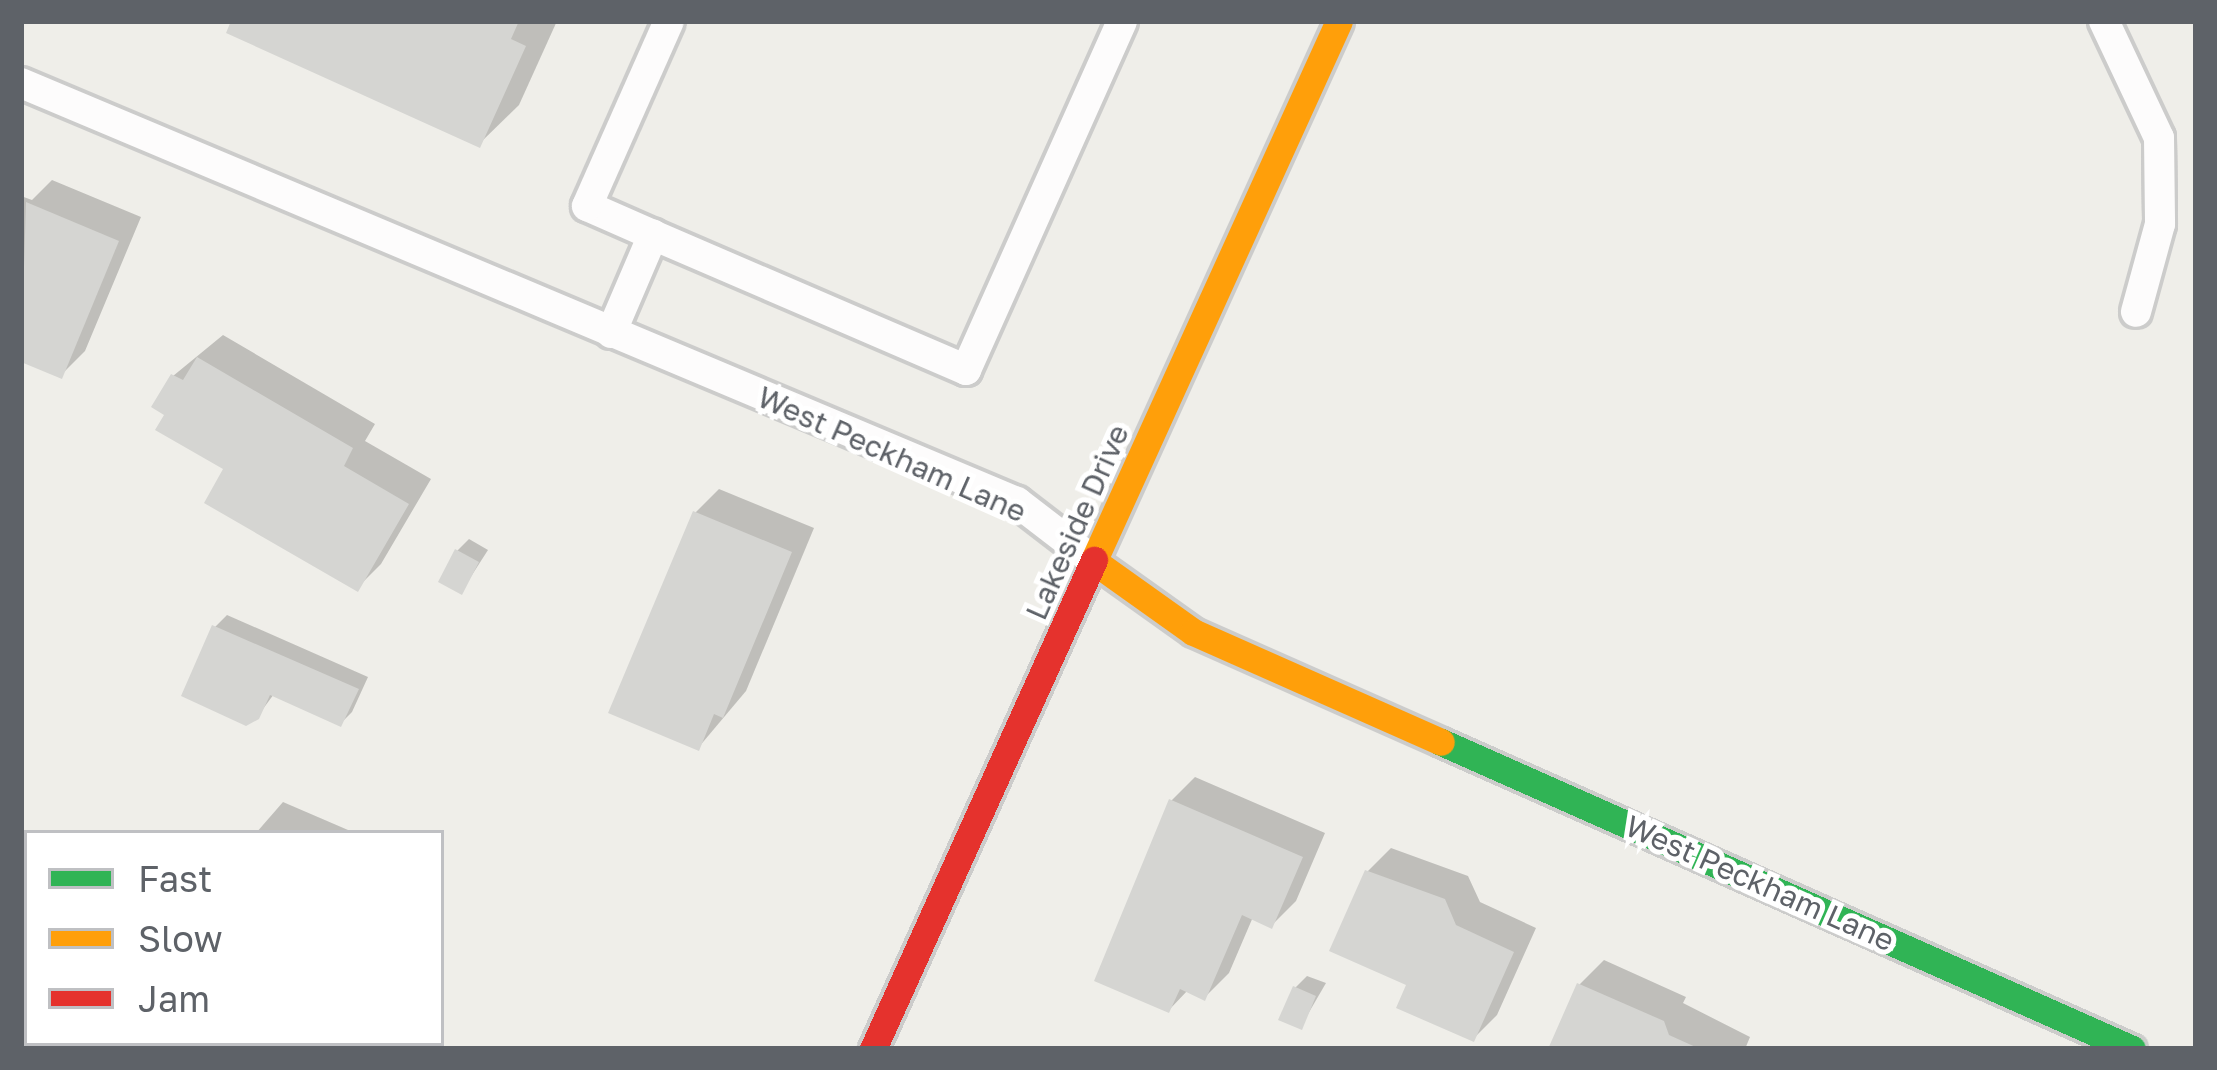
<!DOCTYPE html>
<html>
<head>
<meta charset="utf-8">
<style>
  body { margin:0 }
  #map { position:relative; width:2217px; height:1070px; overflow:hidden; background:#efeee9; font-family:"Golos Text",sans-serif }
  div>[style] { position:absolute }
  .shadow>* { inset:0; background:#0003 }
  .building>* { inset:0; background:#d5d5d2 }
  .roads { filter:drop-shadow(3px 0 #cccccb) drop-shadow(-3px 0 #cccccb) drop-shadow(0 3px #cccccb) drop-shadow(0 -3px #cccccb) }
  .lane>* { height:30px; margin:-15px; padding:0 15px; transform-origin:15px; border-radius:15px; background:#fdfcfc }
  .fast>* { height:27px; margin:-13.5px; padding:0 13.5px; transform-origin:13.5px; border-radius:13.5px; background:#30b455 }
  .slow>* { height:27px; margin:-13.5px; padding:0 13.5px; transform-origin:13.5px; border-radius:13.5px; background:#ff9f0a }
  .jam>* { height:27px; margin:-13.5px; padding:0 13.5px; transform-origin:13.5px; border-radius:13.5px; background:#e5322d }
  span { translate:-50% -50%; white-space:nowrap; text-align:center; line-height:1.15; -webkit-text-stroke:10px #fff; paint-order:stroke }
  .street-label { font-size:30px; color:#5e6268 }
  .frame { position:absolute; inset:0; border:24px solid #5e6268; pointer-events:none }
  .legend { position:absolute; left:24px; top:830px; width:420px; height:216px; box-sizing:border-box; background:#fff; border:3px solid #bfc0c3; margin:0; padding:15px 21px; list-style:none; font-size:36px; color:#5e6268 }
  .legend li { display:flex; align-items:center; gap:24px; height:60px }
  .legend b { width:60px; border:3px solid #bfc0c3 }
</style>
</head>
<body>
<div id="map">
  <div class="shadow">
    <i style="clip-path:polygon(235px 21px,557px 21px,519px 105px,479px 144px)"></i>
    <i style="clip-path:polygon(52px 180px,141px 217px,85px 351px,61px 375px,21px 358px,31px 330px,21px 325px,21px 196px,32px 200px)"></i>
    <i style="clip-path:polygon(223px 335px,375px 424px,365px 441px,431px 479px,381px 564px,357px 588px,169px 414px,173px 376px)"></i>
    <i style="clip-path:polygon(719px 489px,814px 528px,746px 691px,698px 748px,695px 513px)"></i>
    <i style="clip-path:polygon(469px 539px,488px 550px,461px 592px,457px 551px)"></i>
    <i style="clip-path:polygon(227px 615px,368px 677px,352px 712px,340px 724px,274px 694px,257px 717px,215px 627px)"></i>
    <i style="clip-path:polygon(1195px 777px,1325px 833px,1296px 901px,1272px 925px,1253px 917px,1229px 973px,1205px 997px,1188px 990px,1169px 1010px,1171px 801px)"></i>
    <i style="clip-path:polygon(283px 802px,355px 833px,256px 833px)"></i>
    <i style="clip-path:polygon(1391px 848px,1468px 876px,1480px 902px,1536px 928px,1497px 1015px,1473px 1039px,1410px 983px,1367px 872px)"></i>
    <i style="clip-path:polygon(1604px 960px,1686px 997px,1683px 1003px,1750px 1037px,1745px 1049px,1551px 1049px,1580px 984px)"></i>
    <i style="clip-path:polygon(1307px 976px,1326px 983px,1301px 1026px,1295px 988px)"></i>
  </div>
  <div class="building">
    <i style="clip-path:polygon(231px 21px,519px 21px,511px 39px,526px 46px,480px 148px,226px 33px)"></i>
    <i style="clip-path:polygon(26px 202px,119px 241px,62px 379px,21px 362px)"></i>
    <i style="clip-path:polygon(197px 357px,353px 448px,344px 466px,409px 504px,358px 592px,204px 503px,223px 469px,155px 430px,164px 415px,151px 407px,171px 374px,183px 380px)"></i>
    <i style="clip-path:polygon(693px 511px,792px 552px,723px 718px,714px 714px,699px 751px,608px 713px)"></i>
    <i style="clip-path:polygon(455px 549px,479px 562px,462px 595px,438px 582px)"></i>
    <i style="clip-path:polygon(212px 625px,359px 689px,341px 727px,270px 695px,259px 719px,246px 726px,181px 696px)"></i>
    <i style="clip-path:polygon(1169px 799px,1303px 857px,1272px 929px,1242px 915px,1205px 1001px,1180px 989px,1169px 1013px,1094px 981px)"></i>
    <i style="clip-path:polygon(1365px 870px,1445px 899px,1456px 925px,1514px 952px,1474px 1042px,1396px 1008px,1406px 985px,1329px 951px)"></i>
    <i style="clip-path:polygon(1577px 983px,1664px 1021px,1669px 1035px,1700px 1049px,1548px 1049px)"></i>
    <i style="clip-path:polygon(1293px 986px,1316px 996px,1302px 1030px,1278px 1020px)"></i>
  </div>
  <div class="roads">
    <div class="lane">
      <i style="left:2104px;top:21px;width:129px;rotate:64.8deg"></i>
      <i style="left:2159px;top:138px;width:86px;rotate:89.3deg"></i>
      <i style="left:2160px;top:224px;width:91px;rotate:105.3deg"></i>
      <i style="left:21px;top:83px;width:1081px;rotate:22.82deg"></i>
      <i style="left:1017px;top:502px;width:98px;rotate:37.6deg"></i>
      <i style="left:653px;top:235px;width:341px;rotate:23.3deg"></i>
      <i style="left:966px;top:370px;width:382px;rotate:-65.9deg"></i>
      <i style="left:611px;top:333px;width:107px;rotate:-66.8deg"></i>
      <i style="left:653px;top:235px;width:72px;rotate:-156.3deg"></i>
      <i style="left:587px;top:206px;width:202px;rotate:-66.1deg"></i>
    </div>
    <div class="fast">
      <i style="left:1441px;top:742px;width:756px;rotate:23.95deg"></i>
    </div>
    <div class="slow">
      <i style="left:1094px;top:560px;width:592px;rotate:-65.56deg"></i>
      <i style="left:1095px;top:562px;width:120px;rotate:35.5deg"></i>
      <i style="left:1193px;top:632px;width:271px;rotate:23.9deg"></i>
    </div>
    <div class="jam">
      <i style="left:873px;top:1049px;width:537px;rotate:-65.68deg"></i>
    </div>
  </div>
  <div class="street-label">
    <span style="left:892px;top:454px;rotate:24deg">West Peckham Lane</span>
    <span style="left:1077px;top:522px;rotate:-66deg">Lakeside Drive</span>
    <span style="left:1760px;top:883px;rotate:24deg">West Peckham Lane</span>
  </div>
  <div class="frame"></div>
  <ul class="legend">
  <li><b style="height:15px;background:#30b455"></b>Fast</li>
  <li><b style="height:15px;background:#ff9f0a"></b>Slow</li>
  <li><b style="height:15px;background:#e5322d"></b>Jam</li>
  </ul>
</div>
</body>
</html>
